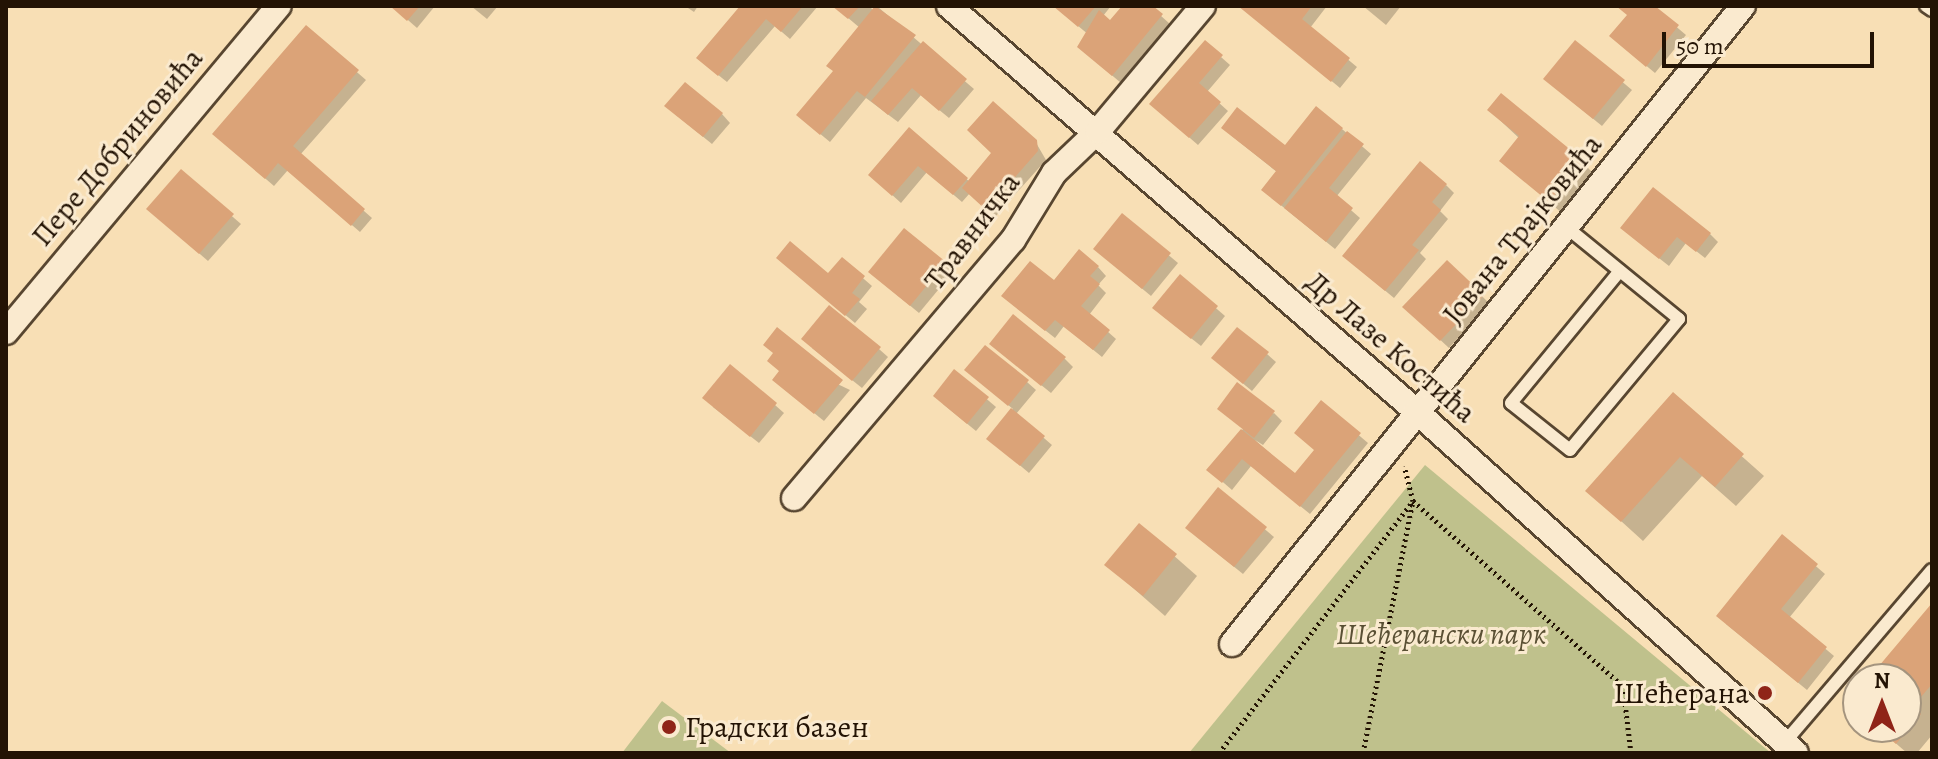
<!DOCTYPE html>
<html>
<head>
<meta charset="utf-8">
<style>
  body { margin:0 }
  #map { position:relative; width:1938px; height:759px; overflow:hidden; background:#f8dfb5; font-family:Alegreya,serif }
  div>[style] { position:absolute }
  .green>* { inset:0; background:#bfc18c }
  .shadow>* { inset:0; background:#0003 }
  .building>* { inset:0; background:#dba378 }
  .path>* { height:5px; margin-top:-2.5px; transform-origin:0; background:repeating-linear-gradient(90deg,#231304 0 2px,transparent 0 6px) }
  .roads { filter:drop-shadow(2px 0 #584630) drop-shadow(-2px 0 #584630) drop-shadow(0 2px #584630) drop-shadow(0 -2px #584630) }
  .lane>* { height:12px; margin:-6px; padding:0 6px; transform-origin:6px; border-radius:6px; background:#faeacf }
  .street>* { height:24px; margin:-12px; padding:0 12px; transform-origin:12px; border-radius:12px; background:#faeacf }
  .dots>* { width:22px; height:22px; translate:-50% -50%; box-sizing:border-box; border:4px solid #faeacf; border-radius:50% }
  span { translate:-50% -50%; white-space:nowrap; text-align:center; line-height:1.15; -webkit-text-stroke:6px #faeacf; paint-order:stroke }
  .street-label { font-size:30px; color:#231304 }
  .park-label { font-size:30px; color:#5a5034; font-style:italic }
  .poi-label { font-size:30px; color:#231304 }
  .right { translate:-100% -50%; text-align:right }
  .left { translate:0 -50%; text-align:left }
  .frame { position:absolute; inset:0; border:8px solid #231304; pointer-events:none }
  .north { position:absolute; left:1842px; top:663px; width:80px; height:80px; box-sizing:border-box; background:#faeacf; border:2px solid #a4947e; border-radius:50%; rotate:0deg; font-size:22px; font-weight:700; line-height:32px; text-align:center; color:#231304 }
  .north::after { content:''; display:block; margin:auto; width:28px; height:36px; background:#8f2418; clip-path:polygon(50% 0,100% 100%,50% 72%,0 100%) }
  .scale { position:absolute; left:1662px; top:32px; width:212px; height:36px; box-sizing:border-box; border:4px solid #231304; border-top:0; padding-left:10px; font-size:24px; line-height:28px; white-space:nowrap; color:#231304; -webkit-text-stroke:6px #faeacf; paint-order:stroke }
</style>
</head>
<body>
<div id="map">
  <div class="green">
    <i style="clip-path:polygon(1425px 465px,1771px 753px,1189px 753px)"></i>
    <i style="clip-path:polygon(662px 701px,731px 753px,622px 753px)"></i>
  </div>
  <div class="shadow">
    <i style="clip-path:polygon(392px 6px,435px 6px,417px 28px)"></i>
    <i style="clip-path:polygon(471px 6px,498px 6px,487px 19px)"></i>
    <i style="clip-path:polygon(685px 6px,698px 6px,694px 12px)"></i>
    <i style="clip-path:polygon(743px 6px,818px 6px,790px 39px,775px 26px,727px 82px,707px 66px)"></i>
    <i style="clip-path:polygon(834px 6px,869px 6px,874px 11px,878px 7px,974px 89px,949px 118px,921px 95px,898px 122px,866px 98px,830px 142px,807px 123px,860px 28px)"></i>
    <i style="clip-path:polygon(1054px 6px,1111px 6px,1103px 16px,1110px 23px,1124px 6px,1150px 6px,1170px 24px,1121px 83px,1088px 55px,1089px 35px)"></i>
    <i style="clip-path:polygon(1242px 6px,1327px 6px,1310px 28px,1357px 67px,1340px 88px)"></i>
    <i style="clip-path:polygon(1363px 6px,1401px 6px,1386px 25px)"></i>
    <i style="clip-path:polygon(1617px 6px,1652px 6px,1686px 35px,1655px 73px,1620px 44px,1629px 15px)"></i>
    <i style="clip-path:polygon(306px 28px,366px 80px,300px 155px,372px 218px,360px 232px,288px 170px,274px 186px,223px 142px)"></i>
    <i style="clip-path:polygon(1575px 42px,1632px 90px,1602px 126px,1554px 87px)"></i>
    <i style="clip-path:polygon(1221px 57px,1230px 65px,1207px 92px,1228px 111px,1198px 145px,1160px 112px)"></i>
    <i style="clip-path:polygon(1489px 110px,1582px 162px,1602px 182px,1571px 221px,1502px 161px,1520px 139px)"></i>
    <i style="clip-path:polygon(675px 114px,722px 114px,730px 123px,712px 144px)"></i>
    <i style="clip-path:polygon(1342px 129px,1371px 154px,1336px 197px,1360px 218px,1335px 249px,1272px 198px,1277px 172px,1232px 136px,1285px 148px)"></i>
    <i style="clip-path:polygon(909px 130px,970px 182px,1035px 141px,1046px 160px,996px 216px,970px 193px,962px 202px,927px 172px,901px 203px,879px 183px)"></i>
    <i style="clip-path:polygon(181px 172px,241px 224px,208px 261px,157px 217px)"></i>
    <i style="clip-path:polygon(1446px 185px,1454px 193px,1440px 211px,1448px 219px,1420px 253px,1426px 259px,1394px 298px,1353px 264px)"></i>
    <i style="clip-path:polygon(1122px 216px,1178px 263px,1151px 296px,1104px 257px)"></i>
    <i style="clip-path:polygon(904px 231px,953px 272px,919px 313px,879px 280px)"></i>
    <i style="clip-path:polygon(1710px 234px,1718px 242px,1705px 258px,1686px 243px,1669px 266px,1631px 236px)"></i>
    <i style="clip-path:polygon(842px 260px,872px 286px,859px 302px,867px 309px,855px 323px,787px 266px,828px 276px)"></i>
    <i style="clip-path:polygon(1447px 262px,1490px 304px,1449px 348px,1405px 307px)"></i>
    <i style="clip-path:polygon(1098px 267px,1106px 276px,1098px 285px,1106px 293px,1089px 315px,1116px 339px,1102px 357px,1064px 326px,1055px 338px,1012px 304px)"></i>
    <i style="clip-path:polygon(1180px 277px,1225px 316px,1201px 346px,1163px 316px)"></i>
    <i style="clip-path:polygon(812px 348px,879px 349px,888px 357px,862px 388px)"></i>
    <i style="clip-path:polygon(1000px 352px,1064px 358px,1073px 367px,1051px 393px)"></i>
    <i style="clip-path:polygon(775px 354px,850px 390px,824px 421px,783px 388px)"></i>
    <i style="clip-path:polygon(1267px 354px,1276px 362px,1252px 391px,1222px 366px)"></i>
    <i style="clip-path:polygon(955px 372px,996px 407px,976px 431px,943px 404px)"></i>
    <i style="clip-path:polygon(975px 378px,1027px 382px,1036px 390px,1016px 414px,1052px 445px,1029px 473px,988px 438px,1013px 409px)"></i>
    <i style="clip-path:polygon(1673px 395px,1764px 476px,1736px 506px,1702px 476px,1643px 541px,1588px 491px)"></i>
    <i style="clip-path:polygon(1321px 403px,1368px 443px,1310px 514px,1251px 466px,1232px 490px,1209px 470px,1243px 429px,1274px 413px,1282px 421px,1263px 445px,1255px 440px,1295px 476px,1316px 451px)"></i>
    <i style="clip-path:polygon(775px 405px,784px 413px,759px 443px,713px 407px)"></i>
    <i style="clip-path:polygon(1218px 490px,1274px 537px,1243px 574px,1196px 536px)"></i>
    <i style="clip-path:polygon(1139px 525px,1197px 576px,1165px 616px,1107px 565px)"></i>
    <i style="clip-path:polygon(1782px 537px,1825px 574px,1789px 618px,1834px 656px,1807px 690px,1726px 624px)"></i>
    <i style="clip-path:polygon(1932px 606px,1932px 735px,1917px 753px,1907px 753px,1877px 727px,1906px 727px,1906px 679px,1870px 679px)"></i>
    <i style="clip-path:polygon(1858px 693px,1858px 710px,1850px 702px)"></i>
  </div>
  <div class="building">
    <i style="clip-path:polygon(390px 6px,420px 6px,407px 21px)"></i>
    <i style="clip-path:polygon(740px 6px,803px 6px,781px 32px,766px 19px,718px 76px,696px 58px)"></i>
    <i style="clip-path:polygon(832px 6px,860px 6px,848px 19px)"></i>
    <i style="clip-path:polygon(875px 6px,916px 35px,865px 97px,857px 91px,820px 135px,796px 115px,833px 71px,826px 66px)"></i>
    <i style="clip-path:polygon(1053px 6px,1096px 6px,1078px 27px)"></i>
    <i style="clip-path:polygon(1122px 6px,1153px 6px,1163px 14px,1112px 76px,1077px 47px,1099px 10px,1110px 20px)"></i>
    <i style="clip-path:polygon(1238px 6px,1312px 6px,1302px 19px,1350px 58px,1331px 82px)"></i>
    <i style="clip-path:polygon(1616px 6px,1655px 6px,1679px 25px,1646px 67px,1609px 36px,1627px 15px)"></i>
    <i style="clip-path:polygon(306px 25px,359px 70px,293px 146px,365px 209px,351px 226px,278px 163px,265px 179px,212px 134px)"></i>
    <i style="clip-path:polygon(1205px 40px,1223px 55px,1199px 83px,1221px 102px,1189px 138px,1149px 104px)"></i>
    <i style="clip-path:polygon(1575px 40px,1625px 80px,1593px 119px,1543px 79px)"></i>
    <i style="clip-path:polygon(923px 41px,967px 79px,939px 111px,912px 88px,888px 115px,871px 101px)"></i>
    <i style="clip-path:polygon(685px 82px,723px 113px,703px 137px,664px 106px)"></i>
    <i style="clip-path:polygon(1501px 93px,1583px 160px,1549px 202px,1499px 161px,1519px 136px,1487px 110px)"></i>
    <i style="clip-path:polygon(993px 101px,1037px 140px,1038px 151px,986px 210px,962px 188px,991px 153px,967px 130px)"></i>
    <i style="clip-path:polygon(1316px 106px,1343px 128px,1281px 206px,1261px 190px,1276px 171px,1221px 128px,1237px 107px,1285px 145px)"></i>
    <i style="clip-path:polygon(909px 127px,968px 178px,953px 195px,918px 166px,892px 196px,868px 175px)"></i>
    <i style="clip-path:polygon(1347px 131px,1364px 144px,1329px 188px,1353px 208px,1326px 242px,1284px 208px)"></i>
    <i style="clip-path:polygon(1420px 161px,1447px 184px,1432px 202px,1441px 210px,1412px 245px,1419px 250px,1385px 291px,1342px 256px)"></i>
    <i style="clip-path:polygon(181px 169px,234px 214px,199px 254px,146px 209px)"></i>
    <i style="clip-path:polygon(1653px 187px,1711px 233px,1696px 252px,1677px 237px,1659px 259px,1620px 228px)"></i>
    <i style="clip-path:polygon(1122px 213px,1171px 253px,1142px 289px,1093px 249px)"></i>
    <i style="clip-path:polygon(904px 228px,946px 262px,910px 306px,868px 272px)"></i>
    <i style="clip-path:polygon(790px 241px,828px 273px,842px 257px,865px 276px,852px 293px,860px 299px,845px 316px,776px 258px)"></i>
    <i style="clip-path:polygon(1079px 249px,1099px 266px,1090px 276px,1100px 284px,1081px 306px,1110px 330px,1093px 350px,1055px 320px,1045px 331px,1001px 296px,1030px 261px,1054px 280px)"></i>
    <i style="clip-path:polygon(1447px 260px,1484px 295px,1440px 341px,1402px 307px)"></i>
    <i style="clip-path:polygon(1180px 274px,1218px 306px,1191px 339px,1152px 308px)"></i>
    <i style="clip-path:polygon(829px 305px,881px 347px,852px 381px,801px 339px)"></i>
    <i style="clip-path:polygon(1013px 314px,1066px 357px,1041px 386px,989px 344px)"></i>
    <i style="clip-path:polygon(777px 327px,843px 380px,814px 414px,772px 380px,779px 371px,767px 361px,773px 353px,763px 345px)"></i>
    <i style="clip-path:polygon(1237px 327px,1269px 352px,1243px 384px,1211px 358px)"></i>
    <i style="clip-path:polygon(985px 345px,1029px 380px,1008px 406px,964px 370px)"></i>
    <i style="clip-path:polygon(730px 364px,777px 403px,750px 437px,702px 398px)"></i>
    <i style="clip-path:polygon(954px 369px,989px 397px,967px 424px,933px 396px)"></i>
    <i style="clip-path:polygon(1237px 382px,1275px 411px,1254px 438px,1217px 409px)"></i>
    <i style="clip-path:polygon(1673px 392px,1744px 454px,1715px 487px,1680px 457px,1621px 522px,1585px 491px)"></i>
    <i style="clip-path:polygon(1321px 400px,1361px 433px,1300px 507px,1242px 459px,1222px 483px,1206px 470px,1241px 429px,1295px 473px,1314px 450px,1294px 433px)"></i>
    <i style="clip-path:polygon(1011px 408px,1045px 436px,1020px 466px,986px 439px)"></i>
    <i style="clip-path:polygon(1218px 487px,1267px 527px,1234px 567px,1185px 528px)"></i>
    <i style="clip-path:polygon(1139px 523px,1177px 554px,1143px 596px,1104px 565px)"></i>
    <i style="clip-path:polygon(1782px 534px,1818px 564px,1781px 609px,1827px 647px,1798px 683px,1716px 616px)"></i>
    <i style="clip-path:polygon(1932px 603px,1932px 684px,1915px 704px,1921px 714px,1896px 744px,1876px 727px,1906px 727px,1906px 679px,1868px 679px)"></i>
  </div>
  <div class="path">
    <i style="left:1219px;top:753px;width:318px;rotate:-52.4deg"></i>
    <i style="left:1413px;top:501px;width:280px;rotate:41.4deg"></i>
    <i style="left:1623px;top:686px;width:67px;rotate:83.2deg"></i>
    <i style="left:1363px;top:753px;width:257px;rotate:-78.8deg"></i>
    <i style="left:1413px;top:501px;width:36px;rotate:-104deg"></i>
  </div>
  <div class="roads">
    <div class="lane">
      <i style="left:1926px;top:6px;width:7px;rotate:34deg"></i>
      <i style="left:1565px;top:226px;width:147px;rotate:39.2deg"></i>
      <i style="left:1679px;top:319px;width:170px;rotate:129.8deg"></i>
      <i style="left:1570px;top:450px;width:75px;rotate:-141.5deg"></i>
      <i style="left:1511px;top:403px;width:171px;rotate:-50.5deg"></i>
      <i style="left:1785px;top:742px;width:226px;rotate:-49.5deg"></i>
    </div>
    <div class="street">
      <i style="left:949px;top:6px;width:618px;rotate:40.93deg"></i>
      <i style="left:1416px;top:411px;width:511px;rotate:41.99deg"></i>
      <i style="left:6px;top:332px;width:425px;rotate:-50.1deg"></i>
      <i style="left:794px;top:498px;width:338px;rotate:-49.7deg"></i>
      <i style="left:1013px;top:240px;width:79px;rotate:-58.5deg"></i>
      <i style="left:1054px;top:173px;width:61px;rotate:-43.7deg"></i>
      <i style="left:1098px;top:131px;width:163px;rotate:-50deg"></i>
      <i style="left:1232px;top:644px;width:817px;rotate:-51.31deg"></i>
    </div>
  </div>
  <div class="dots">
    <i style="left:1765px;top:693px;background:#8f2418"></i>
    <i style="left:669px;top:727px;background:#8f2418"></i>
  </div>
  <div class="street-label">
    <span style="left:117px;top:147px;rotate:-50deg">Пере Добриновића</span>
    <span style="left:1522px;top:229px;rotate:-51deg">Јована Трајковића</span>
    <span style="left:972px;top:231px;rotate:-53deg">Травничка</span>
    <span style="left:1391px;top:347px;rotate:41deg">Др Лазе Костића</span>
  </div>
  <div class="park-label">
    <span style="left:1441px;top:634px">Шећерански парк</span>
  </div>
  <div class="poi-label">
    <span class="right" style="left:1749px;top:693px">Шећерана</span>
    <span class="left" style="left:685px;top:727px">Градски базен</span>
  </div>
  <div class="frame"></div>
  <div class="north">N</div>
  <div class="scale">50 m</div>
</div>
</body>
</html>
